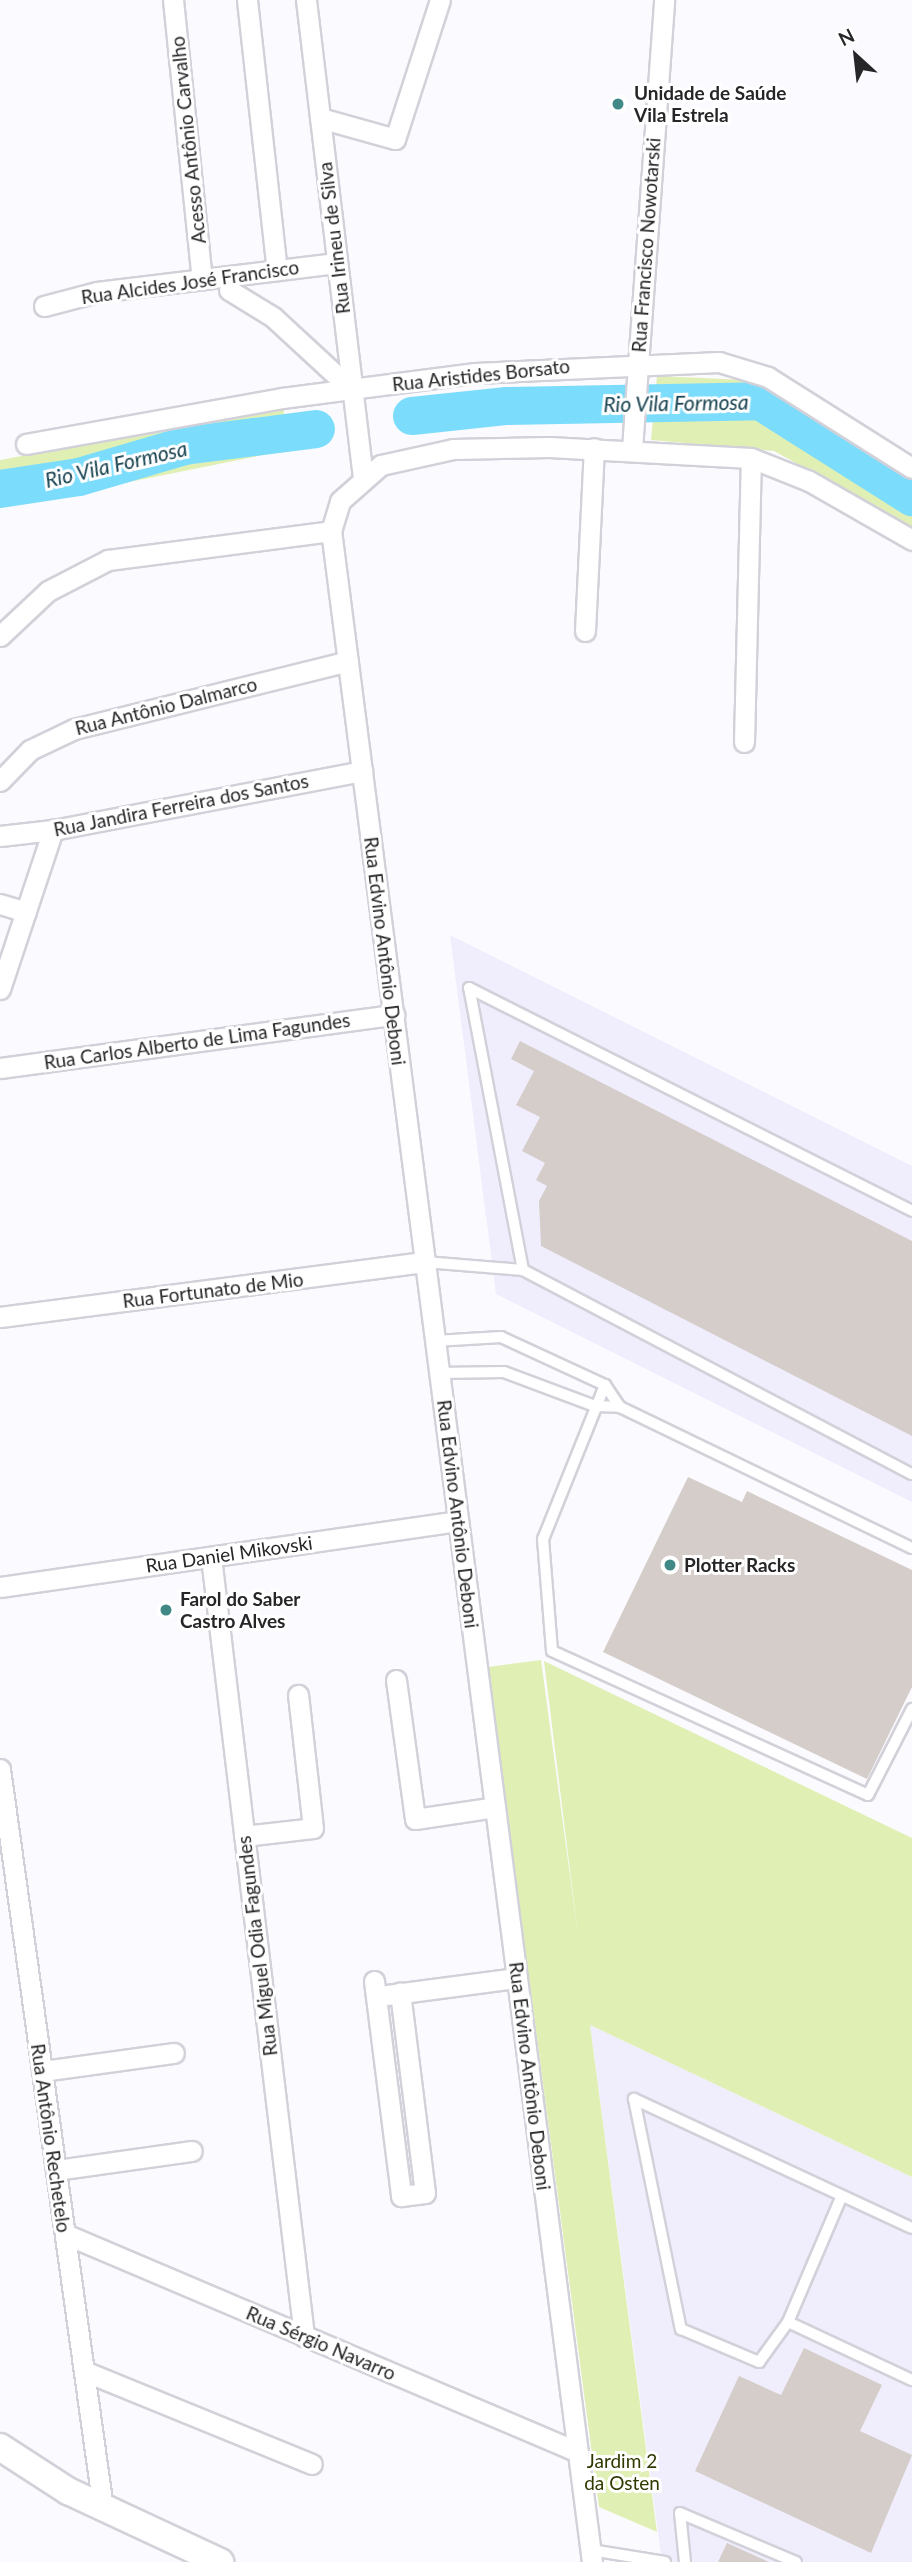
<!DOCTYPE html>
<html>
<head>
<meta charset="utf-8">
<style>
  body { margin:0 }
  #map { position:relative; width:912px; height:2562px; overflow:hidden; background:#fbfaff; font-family:Lato,sans-serif }
  div>[style] { position:absolute }
  .built>* { inset:0; background:#f0eefd }
  .green>* { inset:0; background:#e0f0b5 }
  .river>* { height:38px; margin:-19px; padding:0 19px; transform-origin:19px; border-radius:19px; background:#7cdcfc }
  .building>* { inset:0; background:#d5cdc9 }
  .roads { filter:drop-shadow(2px 0 #d2d1d9) drop-shadow(-2px 0 #d2d1d9) drop-shadow(0 2px #d2d1d9) drop-shadow(0 -2px #d2d1d9) }
  .service>* { height:10px; margin:-5px; padding:0 5px; transform-origin:5px; border-radius:5px; background:#fff }
  .minor>* { height:19px; margin:-9.5px; padding:0 9.5px; transform-origin:9.5px; border-radius:9.5px; background:#fff }
  .secondary>* { height:26px; margin:-13px; padding:0 13px; transform-origin:13px; border-radius:13px; background:#fff }
  .dots>* { width:19px; height:19px; translate:-50% -50%; box-sizing:border-box; border:4px solid #fff; border-radius:50% }
  span { translate:-50% -50%; white-space:nowrap; text-align:center; line-height:1.15; -webkit-text-stroke:6px #fff; paint-order:stroke }
  .poi-label { font-size:19px; color:#262528; font-weight:700 }
  .left { translate:0 -50%; text-align:left }
  .street-label { font-size:19px; color:#262528 }
  .park-label { font-size:19px; color:#2f3900 }
  .water-label { font-size:21px; color:#174250; font-style:italic }
  .north { position:absolute; left:821px; top:21px; width:70px; height:70px; -webkit-text-stroke:5px #fff; paint-order:stroke; rotate:333deg; font-size:19px; font-weight:700; line-height:28px; text-align:center; color:#262528 }
  .north::after { content:''; display:block; margin:auto; width:24px; height:32px; background:#262528; clip-path:polygon(50% 0,100% 100%,50% 72%,0 100%) }
</style>
</head>
<body>
<div id="map">
  <div class="built">
    <i style="clip-path:polygon(450px 935px,912px 1166px,912px 1502px,496px 1294px)"></i>
    <i style="clip-path:polygon(590px 2025px,912px 2177px,912px 2562px,662px 2562px)"></i>
  </div>
  <div class="green">
    <i style="clip-path:polygon(657px 376px,748px 380px,912px 478px,912px 527px,774px 451px,651px 440px)"></i>
    <i style="clip-path:polygon(284px 407px,283px 451px,0 508px,0 460px)"></i>
    <i style="clip-path:polygon(541px 1660px,578px 1935px,544px 1661px,912px 1838px,912px 2177px,590px 2025px,657px 2532px,599px 2507px,488px 1667px)"></i>
  </div>
  <div class="river">
    <i style="left:412px;top:416px;width:96px;rotate:-6deg"></i>
    <i style="left:507px;top:406px;width:253px;rotate:-1.1deg"></i>
    <i style="left:760px;top:401px;width:180px;rotate:32.3deg"></i>
    <i style="left:0;top:489px;width:80px;rotate:-8.6deg"></i>
    <i style="left:79px;top:477px;width:109px;rotate:-16.4deg"></i>
    <i style="left:184px;top:446px;width:133px;rotate:-7.3deg"></i>
  </div>
  <div class="building">
    <i style="clip-path:polygon(520px 1041px,912px 1241px,912px 1436px,541px 1246px,539px 1201px,547px 1186px,536px 1180px,545px 1163px,522px 1151px,540px 1117px,516px 1105px,534px 1071px,511px 1059px)"></i>
    <i style="clip-path:polygon(688px 1477px,742px 1502px,747px 1491px,912px 1570px,912px 1687px,867px 1779px,603px 1652px)"></i>
    <i style="clip-path:polygon(804px 2348px,882px 2385px,860px 2431px,912px 2455px,871px 2553px,695px 2471px,739px 2376px,781px 2395px)"></i>
    <i style="clip-path:polygon(727px 2543px,769px 2562px,718px 2562px)"></i>
  </div>
  <div class="roads">
    <div class="service">
      <i style="left:425px;top:1262px;width:98px;rotate:4.7deg"></i>
      <i style="left:523px;top:1270px;width:287px;rotate:-100.8deg"></i>
      <i style="left:469px;top:988px;width:496px;rotate:26.7deg"></i>
      <i style="left:523px;top:1270px;width:439px;rotate:27.7deg"></i>
      <i style="left:435px;top:1341px;width:66px;rotate:-3.5deg"></i>
      <i style="left:501px;top:1337px;width:115px;rotate:24.8deg"></i>
      <i style="left:605px;top:1385px;width:27px;rotate:56deg"></i>
      <i style="left:439px;top:1373px;width:65px;rotate:-0.9deg"></i>
      <i style="left:504px;top:1372px;width:97px;rotate:20.5deg"></i>
      <i style="left:595px;top:1406px;width:25px;rotate:2deg"></i>
      <i style="left:620px;top:1407px;width:324px;rotate:25.8deg"></i>
      <i style="left:605px;top:1385px;width:166px;rotate:111.9deg"></i>
      <i style="left:543px;top:1539px;width:112px;rotate:85.4deg"></i>
      <i style="left:552px;top:1651px;width:347px;rotate:24.5deg"></i>
      <i style="left:868px;top:1795px;width:97px;rotate:-62.9deg"></i>
      <i style="left:634px;top:2099px;width:235px;rotate:78.5deg"></i>
      <i style="left:681px;top:2329px;width:85px;rotate:22.9deg"></i>
      <i style="left:759px;top:2362px;width:49px;rotate:-54.1deg"></i>
      <i style="left:788px;top:2322px;width:135px;rotate:-66.9deg"></i>
      <i style="left:634px;top:2099px;width:306px;rotate:24.9deg"></i>
      <i style="left:788px;top:2322px;width:137px;rotate:25.1deg"></i>
      <i style="left:591px;top:2550px;width:75px;rotate:9.2deg"></i>
      <i style="left:685px;top:2562px;width:49px;rotate:-95.8deg"></i>
      <i style="left:680px;top:2513px;width:126px;rotate:22.9deg"></i>
    </div>
    <div class="minor">
      <i style="left:173px;top:0;width:281px;rotate:84.1deg"></i>
      <i style="left:247px;top:0;width:272px;rotate:83.7deg"></i>
      <i style="left:306px;top:0;width:479px;rotate:83.2deg"></i>
      <i style="left:320px;top:118px;width:78px;rotate:15.6deg"></i>
      <i style="left:395px;top:139px;width:146px;rotate:-72.1deg"></i>
      <i style="left:229px;top:290px;width:52px;rotate:31.5deg"></i>
      <i style="left:273px;top:317px;width:108px;rotate:42.7deg"></i>
      <i style="left:44px;top:306px;width:55px;rotate:-14.8deg"></i>
      <i style="left:97px;top:292px;width:241px;rotate:-6.9deg"></i>
      <i style="left:26px;top:444px;width:260px;rotate:-10.2deg"></i>
      <i style="left:282px;top:398px;width:195px;rotate:-7.4deg"></i>
      <i style="left:475px;top:373px;width:244px;rotate:-2.6deg"></i>
      <i style="left:719px;top:362px;width:51px;rotate:17deg"></i>
      <i style="left:768px;top:377px;width:170px;rotate:32.3deg"></i>
      <i style="left:632px;top:449px;width:450px;rotate:-85.9deg"></i>
      <i style="left:585px;top:631px;width:183px;rotate:-87.2deg"></i>
      <i style="left:0;top:636px;width:66px;rotate:-43.2deg"></i>
      <i style="left:48px;top:591px;width:68px;rotate:-27.3deg"></i>
      <i style="left:108px;top:560px;width:225px;rotate:-7.4deg"></i>
      <i style="left:744px;top:742px;width:284px;rotate:-88.6deg"></i>
      <i style="left:0;top:781px;width:43px;rotate:-45.9deg"></i>
      <i style="left:30px;top:750px;width:49px;rotate:-25.5deg"></i>
      <i style="left:74px;top:729px;width:282px;rotate:-13.9deg"></i>
      <i style="left:0;top:836px;width:53px;rotate:-6.5deg"></i>
      <i style="left:53px;top:830px;width:315px;rotate:-10.8deg"></i>
      <i style="left:0;top:904px;width:27px;rotate:17deg"></i>
      <i style="left:0;top:989px;width:168px;rotate:-71.6deg"></i>
      <i style="left:0;top:1068px;width:398px;rotate:-7.7deg"></i>
      <i style="left:0;top:1317px;width:429px;rotate:-7.4deg"></i>
      <i style="left:211px;top:1557px;width:785px;rotate:83.19deg"></i>
      <i style="left:0;top:1587px;width:463px;rotate:-8.2deg"></i>
      <i style="left:396px;top:1680px;width:140px;rotate:82.2deg"></i>
      <i style="left:415px;top:1819px;width:81px;rotate:-8.5deg"></i>
      <i style="left:0;top:1769px;width:746px;rotate:82.07deg"></i>
      <i style="left:244px;top:1836px;width:69px;rotate:-6.6deg"></i>
      <i style="left:313px;top:1828px;width:134px;rotate:-96.4deg"></i>
      <i style="left:374px;top:1981px;width:217px;rotate:82.8deg"></i>
      <i style="left:401px;top:2196px;width:24px;rotate:-7deg"></i>
      <i style="left:425px;top:2193px;width:202px;rotate:-97.1deg"></i>
      <i style="left:387px;top:1995px;width:131px;rotate:-7.5deg"></i>
      <i style="left:42px;top:2071px;width:133px;rotate:-7.8deg"></i>
      <i style="left:56px;top:2170px;width:137px;rotate:-8deg"></i>
      <i style="left:65px;top:2234px;width:557px;rotate:23.02deg"></i>
      <i style="left:84px;top:2371px;width:246px;rotate:22.2deg"></i>
      <i style="left:592px;top:2562px;width:2048px;rotate:-97.32deg"></i>
      <i style="left:331px;top:531px;width:31px;rotate:-73deg"></i>
      <i style="left:340px;top:501px;width:55px;rotate:-41.3deg"></i>
      <i style="left:381px;top:465px;width:74px;rotate:-12.5deg"></i>
      <i style="left:453px;top:449px;width:96px;rotate:-1.2deg"></i>
      <i style="left:549px;top:447px;width:202px;rotate:3.1deg"></i>
      <i style="left:751px;top:458px;width:62px;rotate:21.6deg"></i>
      <i style="left:809px;top:481px;width:119px;rotate:29.8deg"></i>
    </div>
    <div class="secondary">
      <i style="left:0;top:2447px;width:81px;rotate:32.9deg"></i>
      <i style="left:68px;top:2491px;width:168px;rotate:25deg"></i>
    </div>
  </div>
  <div class="dots">
    <i style="left:618px;top:104px;background:#418987"></i>
    <i style="left:670px;top:1565px;background:#418987"></i>
    <i style="left:166px;top:1610px;background:#418987"></i>
  </div>
  <div class="poi-label">
    <span class="left" style="left:634px;top:104px">Unidade de Saúde<br>Vila Estrela</span>
    <span class="left" style="left:684px;top:1565px">Plotter Racks</span>
    <span class="left" style="left:180px;top:1610px">Farol do Saber<br>Castro Alves</span>
  </div>
  <div class="street-label">
    <span style="left:188px;top:140px;rotate:-96deg">Acesso Antônio Carvalho</span>
    <span style="left:334px;top:238px;rotate:-97deg">Rua Irineu de Silva</span>
    <span style="left:646px;top:245px;rotate:-86deg">Rua Francisco Nowotarski</span>
    <span style="left:190px;top:282px;rotate:-8deg">Rua Alcides José Francisco</span>
    <span style="left:481px;top:375px;rotate:-6deg">Rua Aristides Borsato</span>
    <span style="left:166px;top:706px;rotate:-14deg">Rua Antônio Dalmarco</span>
    <span style="left:181px;top:805px;rotate:-11deg">Rua Jandira Ferreira dos Santos</span>
    <span style="left:385px;top:951px;rotate:83deg">Rua Edvino Antônio Deboni</span>
    <span style="left:197px;top:1041px;rotate:-8deg">Rua Carlos Alberto de Lima Fagundes</span>
    <span style="left:213px;top:1290px;rotate:-7deg">Rua Fortunato de Mio</span>
    <span style="left:458px;top:1514px;rotate:83deg">Rua Edvino Antônio Deboni</span>
    <span style="left:229px;top:1554px;rotate:-8deg">Rua Daniel Mikovski</span>
    <span style="left:257px;top:1946px;rotate:-97deg">Rua Miguel Odia Fagundes</span>
    <span style="left:530px;top:2076px;rotate:83deg">Rua Edvino Antônio Deboni</span>
    <span style="left:51px;top:2138px;rotate:82deg">Rua Antônio Rechetelo</span>
    <span style="left:321px;top:2343px;rotate:23deg">Rua Sérgio Navarro</span>
  </div>
  <div class="park-label">
    <span style="left:622px;top:2472px">Jardim 2<br>da Osten</span>
  </div>
  <div class="water-label">
    <span style="left:676px;top:403px;rotate:-1deg">Rio Vila Formosa</span>
    <span style="left:116px;top:464px;rotate:-13deg">Rio Vila Formosa</span>
  </div>
  <div class="north">N</div>
</div>
</body>
</html>
